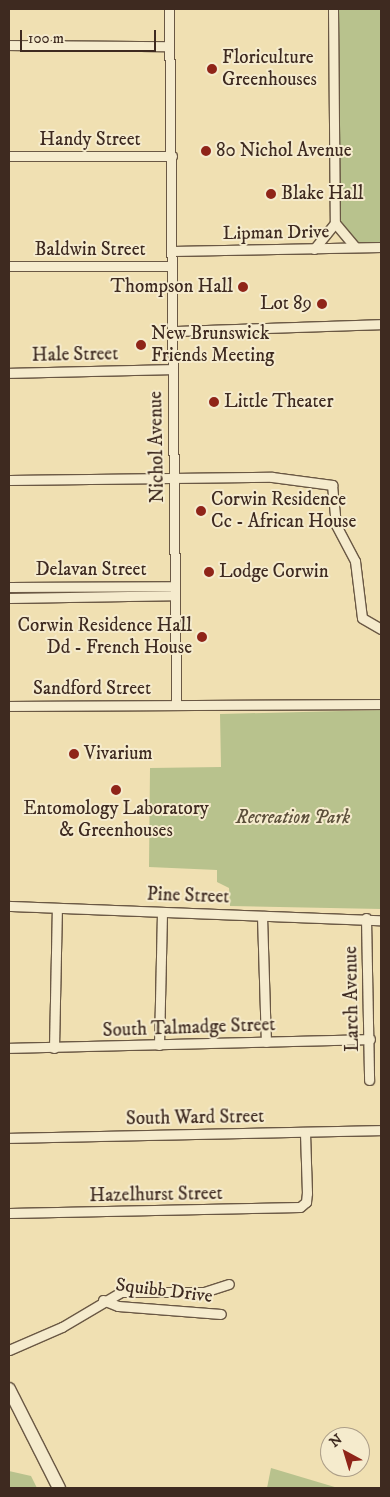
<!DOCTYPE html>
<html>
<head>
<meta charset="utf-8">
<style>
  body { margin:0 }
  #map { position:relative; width:390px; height:1497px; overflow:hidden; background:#f0e0b2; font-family:"IM FELL DW Pica",serif }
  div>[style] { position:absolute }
  .green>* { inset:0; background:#b8c28d }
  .roads { filter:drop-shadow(1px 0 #6a5844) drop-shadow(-1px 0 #6a5844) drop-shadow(0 1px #6a5844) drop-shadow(0 -1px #6a5844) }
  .street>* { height:9px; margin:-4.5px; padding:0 4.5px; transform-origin:4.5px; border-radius:4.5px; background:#f5ebcd }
  .secondary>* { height:12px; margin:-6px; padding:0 6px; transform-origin:6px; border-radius:6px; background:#f5ebcd }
  .dots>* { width:14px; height:14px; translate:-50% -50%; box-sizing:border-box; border:2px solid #f5ebcd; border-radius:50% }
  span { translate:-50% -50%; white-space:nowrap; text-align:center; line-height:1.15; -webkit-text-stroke:4px #f5ebcd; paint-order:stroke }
  .poi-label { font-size:19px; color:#3e2a20 }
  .left { translate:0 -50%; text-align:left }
  .right { translate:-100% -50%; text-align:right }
  .street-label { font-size:19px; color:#3e2a20 }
  .park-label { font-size:19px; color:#5c503b; font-style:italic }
  .frame { position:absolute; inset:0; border:10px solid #3e2a20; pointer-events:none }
  .north { position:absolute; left:320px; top:1427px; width:50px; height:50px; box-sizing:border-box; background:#f5ebcd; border:1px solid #ac9e88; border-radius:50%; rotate:321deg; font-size:14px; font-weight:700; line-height:20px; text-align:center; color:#3e2a20 }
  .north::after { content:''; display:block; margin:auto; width:18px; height:22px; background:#8f2418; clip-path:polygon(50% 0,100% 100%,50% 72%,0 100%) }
  .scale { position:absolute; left:20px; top:30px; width:136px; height:22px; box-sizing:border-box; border:2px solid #3e2a20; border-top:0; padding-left:6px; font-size:15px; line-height:18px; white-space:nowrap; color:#3e2a20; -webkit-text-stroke:4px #f5ebcd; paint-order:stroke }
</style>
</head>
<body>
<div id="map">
  <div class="green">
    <i style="clip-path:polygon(337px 9px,381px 9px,381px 246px,355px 247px,335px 223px)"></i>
    <i style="clip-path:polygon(381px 710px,381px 909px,230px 906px,229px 888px,217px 882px,217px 870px,149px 867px,150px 768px,221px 767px,220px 714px)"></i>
    <i style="clip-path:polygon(271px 1468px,338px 1488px,267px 1488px)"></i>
    <i style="clip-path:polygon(9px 1471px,31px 1476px,37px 1488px,9px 1488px)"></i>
  </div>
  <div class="roads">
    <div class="street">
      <i style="left:169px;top:9px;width:696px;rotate:89.42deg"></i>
      <i style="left:333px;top:9px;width:214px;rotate:89.5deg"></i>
      <i style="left:335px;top:223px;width:31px;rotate:50deg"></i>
      <i style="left:9px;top:45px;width:159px;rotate:0.4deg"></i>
      <i style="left:9px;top:156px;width:163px"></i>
      <i style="left:314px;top:249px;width:33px;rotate:-51deg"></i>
      <i style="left:172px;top:251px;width:209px;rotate:-1.1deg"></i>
      <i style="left:9px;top:266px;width:163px"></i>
      <i style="left:173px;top:331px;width:208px;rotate:-1.9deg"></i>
      <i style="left:9px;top:373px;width:163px;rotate:-1.4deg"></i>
      <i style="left:9px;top:480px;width:263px;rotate:-0.7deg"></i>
      <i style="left:272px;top:477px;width:61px;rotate:7.6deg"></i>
      <i style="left:332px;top:485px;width:40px;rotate:84.3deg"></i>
      <i style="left:336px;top:525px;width:41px;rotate:62.2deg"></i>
      <i style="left:355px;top:561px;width:57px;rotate:83deg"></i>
      <i style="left:362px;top:618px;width:22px;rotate:30deg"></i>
      <i style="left:9px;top:587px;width:164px;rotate:-0.3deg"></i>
      <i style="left:9px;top:598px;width:164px;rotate:-1deg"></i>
      <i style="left:9px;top:706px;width:372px;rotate:-0.3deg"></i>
      <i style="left:9px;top:906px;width:372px;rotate:2.2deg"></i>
      <i style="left:262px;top:916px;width:126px;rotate:88.2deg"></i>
      <i style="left:366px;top:918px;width:162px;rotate:88.9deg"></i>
      <i style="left:159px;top:1045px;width:133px;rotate:-88.7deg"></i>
      <i style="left:9px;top:1048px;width:361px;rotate:-1.4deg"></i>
      <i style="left:54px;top:1048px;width:140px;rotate:-88.8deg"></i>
      <i style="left:9px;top:1138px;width:372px;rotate:-1.2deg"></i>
      <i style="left:9px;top:1213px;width:291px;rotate:-1.2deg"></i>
      <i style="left:300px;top:1207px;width:8px;rotate:-40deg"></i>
      <i style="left:306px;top:1202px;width:9px;rotate:-84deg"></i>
      <i style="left:307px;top:1193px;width:61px;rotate:-91.9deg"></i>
      <i style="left:103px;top:1300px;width:16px;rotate:22deg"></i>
      <i style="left:118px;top:1306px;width:103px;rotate:4.4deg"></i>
      <i style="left:9px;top:1350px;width:58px;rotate:-23.5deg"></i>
      <i style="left:62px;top:1327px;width:69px;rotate:-30.7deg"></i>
      <i style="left:121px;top:1292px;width:83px"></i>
      <i style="left:204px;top:1292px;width:26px;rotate:-18deg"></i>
    </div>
    <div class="secondary">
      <i style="left:9px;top:1389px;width:111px;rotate:63.2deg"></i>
    </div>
  </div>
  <div class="dots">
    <i style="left:212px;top:69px;background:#8f2418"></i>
    <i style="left:206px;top:151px;background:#8f2418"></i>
    <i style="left:271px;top:194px;background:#8f2418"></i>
    <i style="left:243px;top:287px;background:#8f2418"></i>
    <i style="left:322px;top:304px;background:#8f2418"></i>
    <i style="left:141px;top:345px;background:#8f2418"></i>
    <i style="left:214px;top:402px;background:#8f2418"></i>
    <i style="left:201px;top:511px;background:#8f2418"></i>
    <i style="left:209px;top:572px;background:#8f2418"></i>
    <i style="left:202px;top:637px;background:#8f2418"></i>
    <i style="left:74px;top:754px;background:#8f2418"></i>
    <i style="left:116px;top:790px;background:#8f2418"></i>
  </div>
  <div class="poi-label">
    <span class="left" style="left:222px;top:69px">Floriculture<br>Greenhouses</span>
    <span class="left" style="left:216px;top:151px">80 Nichol Avenue</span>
    <span class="left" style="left:281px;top:194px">Blake Hall</span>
    <span class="right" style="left:233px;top:287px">Thompson Hall</span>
    <span class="right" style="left:312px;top:304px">Lot 89</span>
    <span class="left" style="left:151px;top:345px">New Brunswick<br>Friends Meeting</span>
    <span class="left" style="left:224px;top:402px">Little Theater</span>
    <span class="left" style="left:211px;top:511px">Corwin Residence<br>Cc - African House</span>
    <span class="left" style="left:219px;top:572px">Lodge Corwin</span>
    <span class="right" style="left:192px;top:637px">Corwin Residence Hall<br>Dd - French House</span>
    <span class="left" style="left:84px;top:754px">Vivarium</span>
    <span style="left:116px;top:820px">Entomology Laboratory<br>&amp; Greenhouses</span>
  </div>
  <div class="street-label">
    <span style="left:90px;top:140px">Handy Street</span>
    <span style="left:276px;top:233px;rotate:-1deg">Lipman Drive</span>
    <span style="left:90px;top:250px">Baldwin Street</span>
    <span style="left:75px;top:355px;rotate:-1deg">Hale Street</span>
    <span style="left:157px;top:447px;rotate:-91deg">Nichol Avenue</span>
    <span style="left:91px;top:570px">Delavan Street</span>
    <span style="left:92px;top:689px">Sandford Street</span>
    <span style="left:188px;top:896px;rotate:2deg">Pine Street</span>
    <span style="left:352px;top:999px;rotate:-91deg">Larch Avenue</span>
    <span style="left:189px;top:1028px;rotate:-2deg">South Talmadge Street</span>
    <span style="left:195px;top:1118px;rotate:-1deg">South Ward Street</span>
    <span style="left:156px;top:1195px;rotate:-1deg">Hazelhurst Street</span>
    <span style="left:164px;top:1291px;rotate:7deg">Squibb Drive</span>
  </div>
  <div class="park-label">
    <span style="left:293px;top:818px">Recreation Park</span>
  </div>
  <div class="frame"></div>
  <div class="north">N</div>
  <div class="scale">100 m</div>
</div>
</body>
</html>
